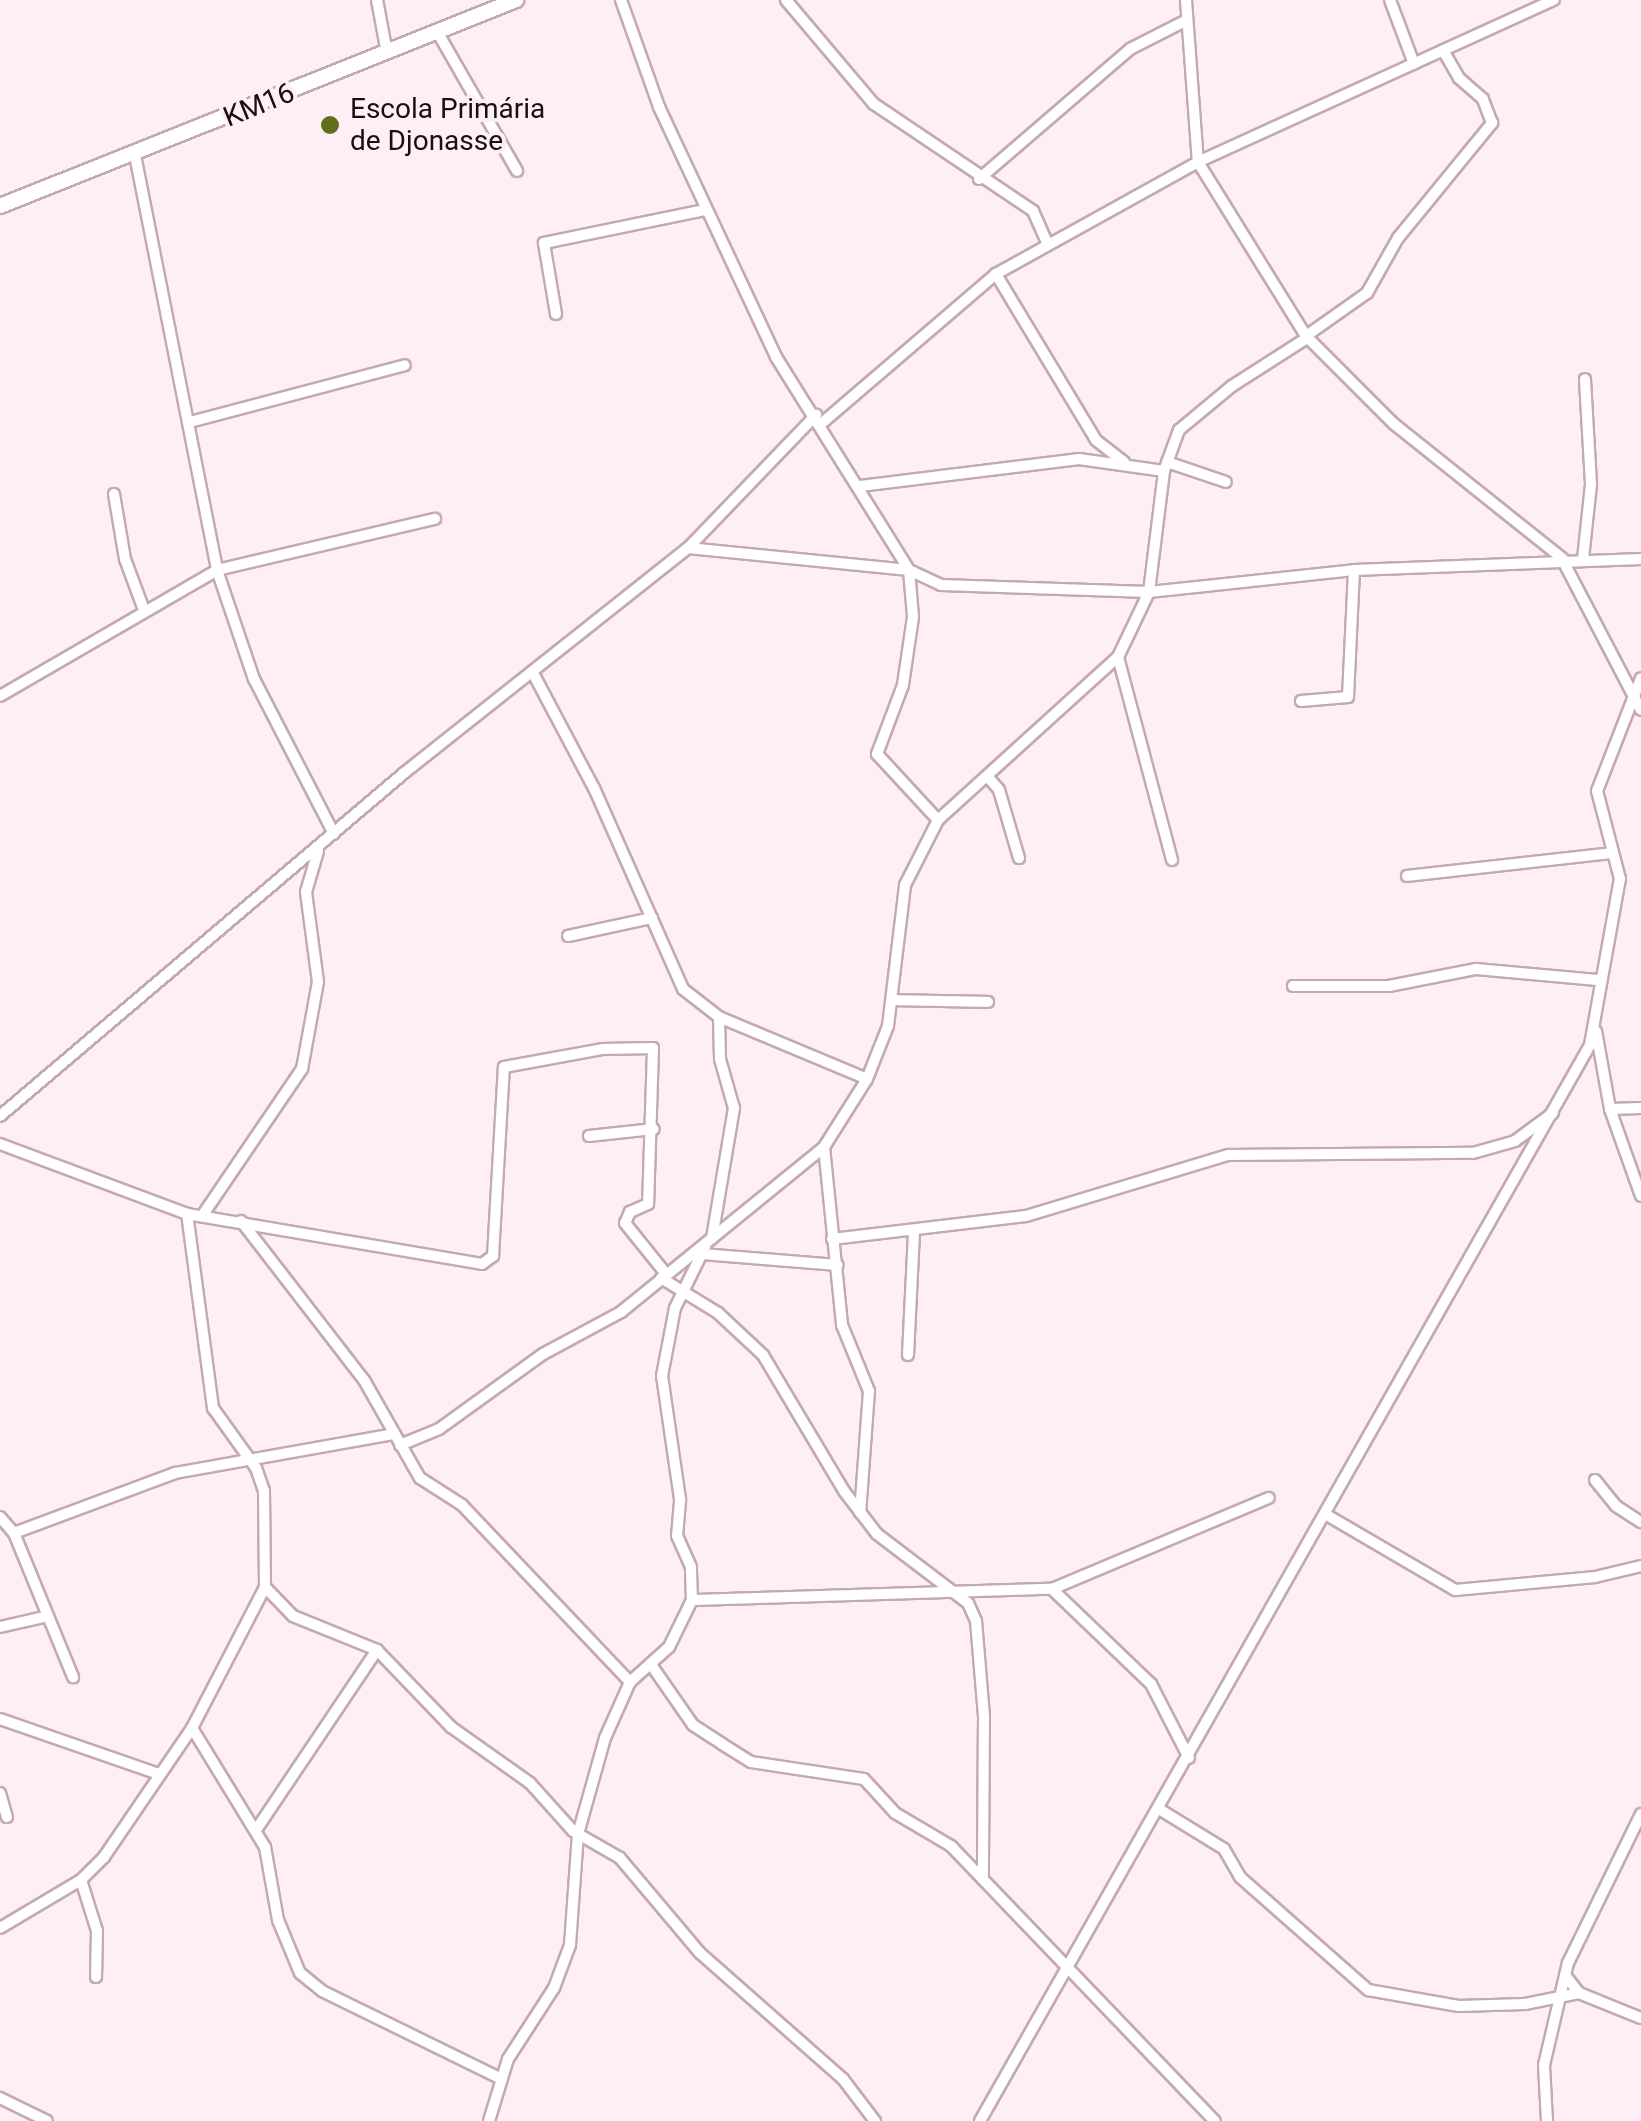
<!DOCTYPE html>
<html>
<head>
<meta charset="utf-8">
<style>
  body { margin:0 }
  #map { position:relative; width:1641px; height:2121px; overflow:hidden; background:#feeef5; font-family:Roboto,sans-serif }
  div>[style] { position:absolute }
  .roads { filter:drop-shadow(2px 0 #c3a9b4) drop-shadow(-2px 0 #c3a9b4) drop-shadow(0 2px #c3a9b4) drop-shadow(0 -2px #c3a9b4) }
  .street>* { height:10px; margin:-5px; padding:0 5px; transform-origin:5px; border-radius:5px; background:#fff }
  .secondary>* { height:14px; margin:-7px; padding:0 7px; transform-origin:7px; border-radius:7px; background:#fff }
  .dots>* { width:28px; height:28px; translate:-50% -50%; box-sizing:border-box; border:5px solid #feeef5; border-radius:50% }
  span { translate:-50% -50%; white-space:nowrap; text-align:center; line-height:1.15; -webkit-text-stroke:8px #feeef5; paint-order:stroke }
  .street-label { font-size:28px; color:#180f13 }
  .poi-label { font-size:28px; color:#180f13 }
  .left { translate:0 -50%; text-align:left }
</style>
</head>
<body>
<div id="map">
  <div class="roads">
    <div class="street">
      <i style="left:377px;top:0;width:54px;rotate:79.3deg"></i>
      <i style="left:621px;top:0;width:114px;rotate:70.4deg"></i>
      <i style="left:659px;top:107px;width:276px;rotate:64.9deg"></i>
      <i style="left:776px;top:357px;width:251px;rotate:58deg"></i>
      <i style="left:909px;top:570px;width:47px;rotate:85.1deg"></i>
      <i style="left:913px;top:617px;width:69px;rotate:98.4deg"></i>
      <i style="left:903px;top:685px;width:74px;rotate:110.6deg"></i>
      <i style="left:877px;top:754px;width:90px;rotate:47.3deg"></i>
      <i style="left:786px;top:0;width:136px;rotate:49.8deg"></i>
      <i style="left:874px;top:104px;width:192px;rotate:33.9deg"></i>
      <i style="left:1033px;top:211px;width:35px;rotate:66deg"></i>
      <i style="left:1186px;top:0;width:162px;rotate:85.8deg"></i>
      <i style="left:1198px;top:162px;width:205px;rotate:58.2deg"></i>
      <i style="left:1306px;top:336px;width:124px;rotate:45deg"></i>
      <i style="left:1394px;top:424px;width:216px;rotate:38.6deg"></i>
      <i style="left:1390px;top:0;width:68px;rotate:69.4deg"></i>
      <i style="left:438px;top:33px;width:159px;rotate:60.2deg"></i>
      <i style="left:135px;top:155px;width:423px;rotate:78.8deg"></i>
      <i style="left:217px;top:570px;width:115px;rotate:71.3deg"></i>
      <i style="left:254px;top:679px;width:174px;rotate:62.7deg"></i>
      <i style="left:979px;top:179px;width:199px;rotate:-40.7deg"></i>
      <i style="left:1130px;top:49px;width:64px;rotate:-27deg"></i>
      <i style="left:556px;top:314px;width:72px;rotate:-99.6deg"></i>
      <i style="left:544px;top:243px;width:164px;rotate:-11.6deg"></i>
      <i style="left:1306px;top:336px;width:75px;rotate:-35.2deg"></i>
      <i style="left:1367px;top:293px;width:63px;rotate:-60.6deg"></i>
      <i style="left:1398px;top:238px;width:149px;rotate:-50.7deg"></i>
      <i style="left:1492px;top:123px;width:26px;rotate:-111deg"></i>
      <i style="left:1483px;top:99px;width:32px;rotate:-139deg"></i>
      <i style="left:1459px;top:78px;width:32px;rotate:-120deg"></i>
      <i style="left:190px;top:422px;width:222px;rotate:-14.8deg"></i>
      <i style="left:822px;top:423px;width:229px;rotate:-40.6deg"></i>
      <i style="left:1124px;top:462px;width:36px;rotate:-142deg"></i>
      <i style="left:1096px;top:440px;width:194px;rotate:-121.1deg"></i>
      <i style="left:996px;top:274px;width:231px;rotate:-29deg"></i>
      <i style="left:1198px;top:162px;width:391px;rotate:-24.5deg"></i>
      <i style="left:1167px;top:462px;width:62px;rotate:18.7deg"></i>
      <i style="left:860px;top:486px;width:221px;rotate:-7deg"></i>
      <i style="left:1079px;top:459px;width:86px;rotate:8deg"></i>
      <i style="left:114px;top:494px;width:66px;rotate:80.4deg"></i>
      <i style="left:125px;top:559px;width:54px;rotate:69.6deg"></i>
      <i style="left:688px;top:548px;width:222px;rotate:5.7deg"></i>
      <i style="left:909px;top:570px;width:35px;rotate:25deg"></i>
      <i style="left:941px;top:585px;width:208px;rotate:1.9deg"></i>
      <i style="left:1149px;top:592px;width:206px;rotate:-6.1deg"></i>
      <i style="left:1354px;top:570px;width:287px;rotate:-2.2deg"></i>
      <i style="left:1562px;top:559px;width:170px;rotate:62.4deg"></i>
      <i style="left:1583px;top:559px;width:75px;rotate:-83.9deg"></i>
      <i style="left:1591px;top:484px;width:105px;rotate:-93.3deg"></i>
      <i style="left:1118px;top:657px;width:210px;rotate:75.1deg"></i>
      <i style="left:533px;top:673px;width:130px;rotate:62.1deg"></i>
      <i style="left:594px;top:788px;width:220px;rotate:66.1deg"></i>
      <i style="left:683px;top:989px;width:46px;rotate:37.9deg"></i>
      <i style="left:719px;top:1017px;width:42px;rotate:88.6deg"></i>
      <i style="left:720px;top:1059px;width:51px;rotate:74.1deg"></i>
      <i style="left:734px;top:1108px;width:132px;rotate:99.6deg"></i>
      <i style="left:0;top:696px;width:251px;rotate:-30.1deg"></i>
      <i style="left:217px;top:570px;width:224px;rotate:-13.2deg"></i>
      <i style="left:1301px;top:701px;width:47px;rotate:-4.9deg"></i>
      <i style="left:1348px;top:697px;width:127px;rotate:-87.3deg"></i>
      <i style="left:987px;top:776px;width:18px;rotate:49deg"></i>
      <i style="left:999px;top:790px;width:71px;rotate:73.6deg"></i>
      <i style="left:1407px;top:876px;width:207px;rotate:-6.4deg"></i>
      <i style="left:568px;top:936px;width:86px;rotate:-12.1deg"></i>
      <i style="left:1293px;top:986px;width:96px"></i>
      <i style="left:1389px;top:986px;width:89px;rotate:-11.1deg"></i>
      <i style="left:1476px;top:969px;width:122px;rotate:5.2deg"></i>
      <i style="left:893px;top:1000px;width:95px;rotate:1.2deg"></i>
      <i style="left:719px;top:1017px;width:160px;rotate:22.7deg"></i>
      <i style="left:1596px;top:1031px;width:79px;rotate:79.8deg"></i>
      <i style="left:1610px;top:1109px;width:92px;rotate:70.4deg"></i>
      <i style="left:1610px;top:1109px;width:31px;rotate:-2deg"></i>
      <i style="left:0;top:1116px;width:530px;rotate:-40.33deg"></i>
      <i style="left:404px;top:773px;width:362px;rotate:-38.4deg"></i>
      <i style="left:688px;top:548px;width:185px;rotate:-46.1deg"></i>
      <i style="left:589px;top:1136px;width:65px;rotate:-6.1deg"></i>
      <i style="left:0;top:1144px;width:200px;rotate:20.5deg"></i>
      <i style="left:187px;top:1214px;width:299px;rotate:9.6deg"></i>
      <i style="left:482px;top:1264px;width:14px;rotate:-36deg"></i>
      <i style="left:493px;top:1256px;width:189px;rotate:-86.7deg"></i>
      <i style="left:504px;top:1067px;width:101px;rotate:-10.3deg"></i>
      <i style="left:603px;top:1049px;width:50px;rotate:-1.1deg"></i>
      <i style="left:653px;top:1048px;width:156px;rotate:91.8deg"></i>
      <i style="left:648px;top:1204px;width:20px;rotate:156deg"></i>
      <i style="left:630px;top:1212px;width:12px;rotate:114deg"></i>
      <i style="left:625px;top:1223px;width:65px;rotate:51.2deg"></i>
      <i style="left:824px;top:1147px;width:179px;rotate:84.2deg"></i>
      <i style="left:842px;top:1325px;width:71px;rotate:67.8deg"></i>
      <i style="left:869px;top:1391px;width:122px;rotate:94.2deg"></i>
      <i style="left:202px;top:1216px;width:178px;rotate:-55.8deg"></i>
      <i style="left:302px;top:1069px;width:88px;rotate:-79.6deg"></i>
      <i style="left:318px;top:982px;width:91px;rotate:-97.6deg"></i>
      <i style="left:306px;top:892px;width:43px;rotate:-73.7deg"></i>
      <i style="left:241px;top:1221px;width:201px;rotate:52.3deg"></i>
      <i style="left:364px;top:1380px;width:113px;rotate:60.3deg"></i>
      <i style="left:420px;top:1478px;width:50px;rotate:32.7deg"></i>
      <i style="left:462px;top:1505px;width:244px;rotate:46.5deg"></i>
      <i style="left:832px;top:1239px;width:195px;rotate:-6.8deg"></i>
      <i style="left:1026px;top:1216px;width:211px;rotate:-16.8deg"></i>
      <i style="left:1228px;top:1155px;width:245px;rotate:-0.5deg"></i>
      <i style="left:1473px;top:1153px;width:44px;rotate:-15.9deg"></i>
      <i style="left:1515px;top:1141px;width:47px;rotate:-36.4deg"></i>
      <i style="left:702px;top:1254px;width:136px;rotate:4.6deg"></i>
      <i style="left:661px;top:1278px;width:67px;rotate:31.6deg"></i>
      <i style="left:718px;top:1313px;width:62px;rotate:43deg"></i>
      <i style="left:763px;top:1355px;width:158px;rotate:59.2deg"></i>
      <i style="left:844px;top:1491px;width:54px;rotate:52.5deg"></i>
      <i style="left:877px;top:1534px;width:114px;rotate:37.2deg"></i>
      <i style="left:968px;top:1603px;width:20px;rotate:66deg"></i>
      <i style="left:976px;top:1621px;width:96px;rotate:85.2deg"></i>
      <i style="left:984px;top:1717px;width:162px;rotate:90.4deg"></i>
      <i style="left:908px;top:1355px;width:124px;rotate:-87.2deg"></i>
      <i style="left:400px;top:1445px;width:42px;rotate:-22.3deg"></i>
      <i style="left:439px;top:1429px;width:128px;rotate:-35.8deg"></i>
      <i style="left:543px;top:1354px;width:89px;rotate:-28.3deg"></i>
      <i style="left:621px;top:1312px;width:262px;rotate:-39.1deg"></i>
      <i style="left:824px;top:1147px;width:80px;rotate:-57.7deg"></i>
      <i style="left:867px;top:1079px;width:57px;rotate:-68.4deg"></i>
      <i style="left:888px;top:1026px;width:142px;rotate:-83.1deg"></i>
      <i style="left:905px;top:885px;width:73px;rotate:-63.1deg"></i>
      <i style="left:938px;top:820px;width:243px;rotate:-42.2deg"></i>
      <i style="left:1118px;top:657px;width:72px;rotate:-64.5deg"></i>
      <i style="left:1149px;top:592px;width:122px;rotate:-82.9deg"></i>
      <i style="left:1164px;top:471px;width:44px;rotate:-69.9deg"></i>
      <i style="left:1179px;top:430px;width:69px;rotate:-39.7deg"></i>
      <i style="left:1232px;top:386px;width:89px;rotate:-32.6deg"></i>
      <i style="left:1595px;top:1480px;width:33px;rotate:51deg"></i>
      <i style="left:1616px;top:1506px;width:30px;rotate:33deg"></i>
      <i style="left:1325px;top:1514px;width:151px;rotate:30.3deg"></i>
      <i style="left:1455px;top:1590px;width:141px;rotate:-5.3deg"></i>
      <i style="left:1595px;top:1577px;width:47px;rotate:-13.4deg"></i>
      <i style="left:0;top:1517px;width:21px;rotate:49deg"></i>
      <i style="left:14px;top:1533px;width:156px;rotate:67.7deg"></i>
      <i style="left:14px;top:1533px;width:172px;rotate:-20.4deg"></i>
      <i style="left:175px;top:1473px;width:221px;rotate:-10.1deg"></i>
      <i style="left:265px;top:1587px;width:40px;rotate:46deg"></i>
      <i style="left:293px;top:1616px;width:91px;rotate:22deg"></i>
      <i style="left:377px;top:1650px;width:107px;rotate:46.1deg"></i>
      <i style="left:451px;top:1727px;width:97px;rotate:35.3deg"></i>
      <i style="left:530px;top:1783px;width:64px;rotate:48.1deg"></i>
      <i style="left:573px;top:1831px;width:54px;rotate:29.9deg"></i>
      <i style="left:620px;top:1858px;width:124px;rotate:49.9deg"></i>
      <i style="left:700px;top:1953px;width:191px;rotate:41.4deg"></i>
      <i style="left:843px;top:2079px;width:53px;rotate:52.7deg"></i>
      <i style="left:1052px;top:1589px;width:137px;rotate:43.8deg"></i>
      <i style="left:1151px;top:1684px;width:83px;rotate:62.8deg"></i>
      <i style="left:692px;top:1600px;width:360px;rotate:-1.8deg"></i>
      <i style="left:1052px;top:1589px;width:235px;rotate:-22.8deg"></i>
      <i style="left:0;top:1627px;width:49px;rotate:-12.9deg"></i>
      <i style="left:652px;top:1666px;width:72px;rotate:55.2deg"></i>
      <i style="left:693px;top:1725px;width:35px;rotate:33deg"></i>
      <i style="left:722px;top:1744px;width:34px;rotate:32deg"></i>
      <i style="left:751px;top:1762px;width:114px;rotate:8.6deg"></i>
      <i style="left:864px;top:1779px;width:46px;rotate:47.6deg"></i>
      <i style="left:895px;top:1813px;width:65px;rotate:30.5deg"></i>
      <i style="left:951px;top:1846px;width:381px;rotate:46.2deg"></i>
      <i style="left:0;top:1719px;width:168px;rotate:19.1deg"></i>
      <i style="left:192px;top:1728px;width:140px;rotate:58.5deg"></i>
      <i style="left:265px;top:1847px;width:74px;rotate:79.9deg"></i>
      <i style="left:278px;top:1920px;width:57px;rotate:67.5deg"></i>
      <i style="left:300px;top:1973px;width:28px;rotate:39deg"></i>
      <i style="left:322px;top:1991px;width:200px;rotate:26.1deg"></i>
      <i style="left:0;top:1793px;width:25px;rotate:74deg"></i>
      <i style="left:1159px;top:1809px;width:76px;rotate:31.6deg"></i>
      <i style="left:1224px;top:1849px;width:32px;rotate:60deg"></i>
      <i style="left:1240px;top:1877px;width:171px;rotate:41.4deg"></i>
      <i style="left:1368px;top:1990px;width:92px;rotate:10deg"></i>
      <i style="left:1459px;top:2006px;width:66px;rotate:-1.7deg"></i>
      <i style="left:1525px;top:2004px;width:55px;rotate:-11.5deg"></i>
      <i style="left:256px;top:1830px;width:217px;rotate:-56.1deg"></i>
      <i style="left:81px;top:1880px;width:53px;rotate:72.6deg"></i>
      <i style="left:97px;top:1931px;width:46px;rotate:91.2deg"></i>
      <i style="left:0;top:1928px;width:94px;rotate:-30.7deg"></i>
      <i style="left:81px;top:1880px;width:33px;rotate:-45deg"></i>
      <i style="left:104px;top:1857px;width:156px;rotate:-55.7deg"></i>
      <i style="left:192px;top:1728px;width:159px;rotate:-62.6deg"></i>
      <i style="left:265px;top:1587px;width:96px;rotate:-90.6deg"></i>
      <i style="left:264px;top:1491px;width:24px;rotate:-109deg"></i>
      <i style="left:256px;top:1468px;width:74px;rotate:-125.6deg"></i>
      <i style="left:213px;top:1408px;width:196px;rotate:-97.6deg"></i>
      <i style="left:1565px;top:1975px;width:23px;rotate:52deg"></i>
      <i style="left:1579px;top:1993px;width:67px;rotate:22deg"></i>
      <i style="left:0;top:2098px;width:52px;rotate:26.1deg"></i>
      <i style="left:489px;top:2121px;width:65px;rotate:-73deg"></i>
      <i style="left:508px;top:2059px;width:85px;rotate:-57.1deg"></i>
      <i style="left:554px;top:1988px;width:46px;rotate:-69.6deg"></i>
      <i style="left:570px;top:1945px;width:111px;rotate:-85.9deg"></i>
      <i style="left:578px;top:1834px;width:100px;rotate:-74.3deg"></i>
      <i style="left:605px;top:1738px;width:61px;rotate:-65.9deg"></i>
      <i style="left:630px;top:1682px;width:52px;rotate:-41.9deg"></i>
      <i style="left:669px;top:1647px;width:52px;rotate:-63.9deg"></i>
      <i style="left:692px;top:1600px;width:33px;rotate:-92deg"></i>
      <i style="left:691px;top:1567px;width:34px;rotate:-114deg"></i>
      <i style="left:677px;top:1536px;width:37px;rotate:-85deg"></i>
      <i style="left:680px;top:1499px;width:124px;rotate:-98.3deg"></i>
      <i style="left:662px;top:1376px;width:69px;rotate:-79.2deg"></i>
      <i style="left:675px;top:1308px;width:68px;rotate:-63.8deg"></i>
      <i style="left:980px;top:2121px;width:1237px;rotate:-60.45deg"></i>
      <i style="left:1590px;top:1045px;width:169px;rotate:-79.8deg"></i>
      <i style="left:1620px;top:879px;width:91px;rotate:-104.6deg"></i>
      <i style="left:1597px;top:791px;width:121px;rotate:-68.7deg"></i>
      <i style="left:1547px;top:2121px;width:56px;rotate:-93.1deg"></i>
      <i style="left:1544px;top:2065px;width:105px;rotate:-76.8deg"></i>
      <i style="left:1568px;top:1963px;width:166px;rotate:-63.9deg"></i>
    </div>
    <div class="secondary">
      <i style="left:0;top:206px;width:556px;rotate:-21.76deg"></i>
    </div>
  </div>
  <div class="dots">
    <i style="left:330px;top:125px;background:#606f1a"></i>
  </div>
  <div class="street-label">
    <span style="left:259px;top:105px;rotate:-22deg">KM16</span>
  </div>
  <div class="poi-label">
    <span class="left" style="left:350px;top:125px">Escola Primária<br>de Djonasse</span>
  </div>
</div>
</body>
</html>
